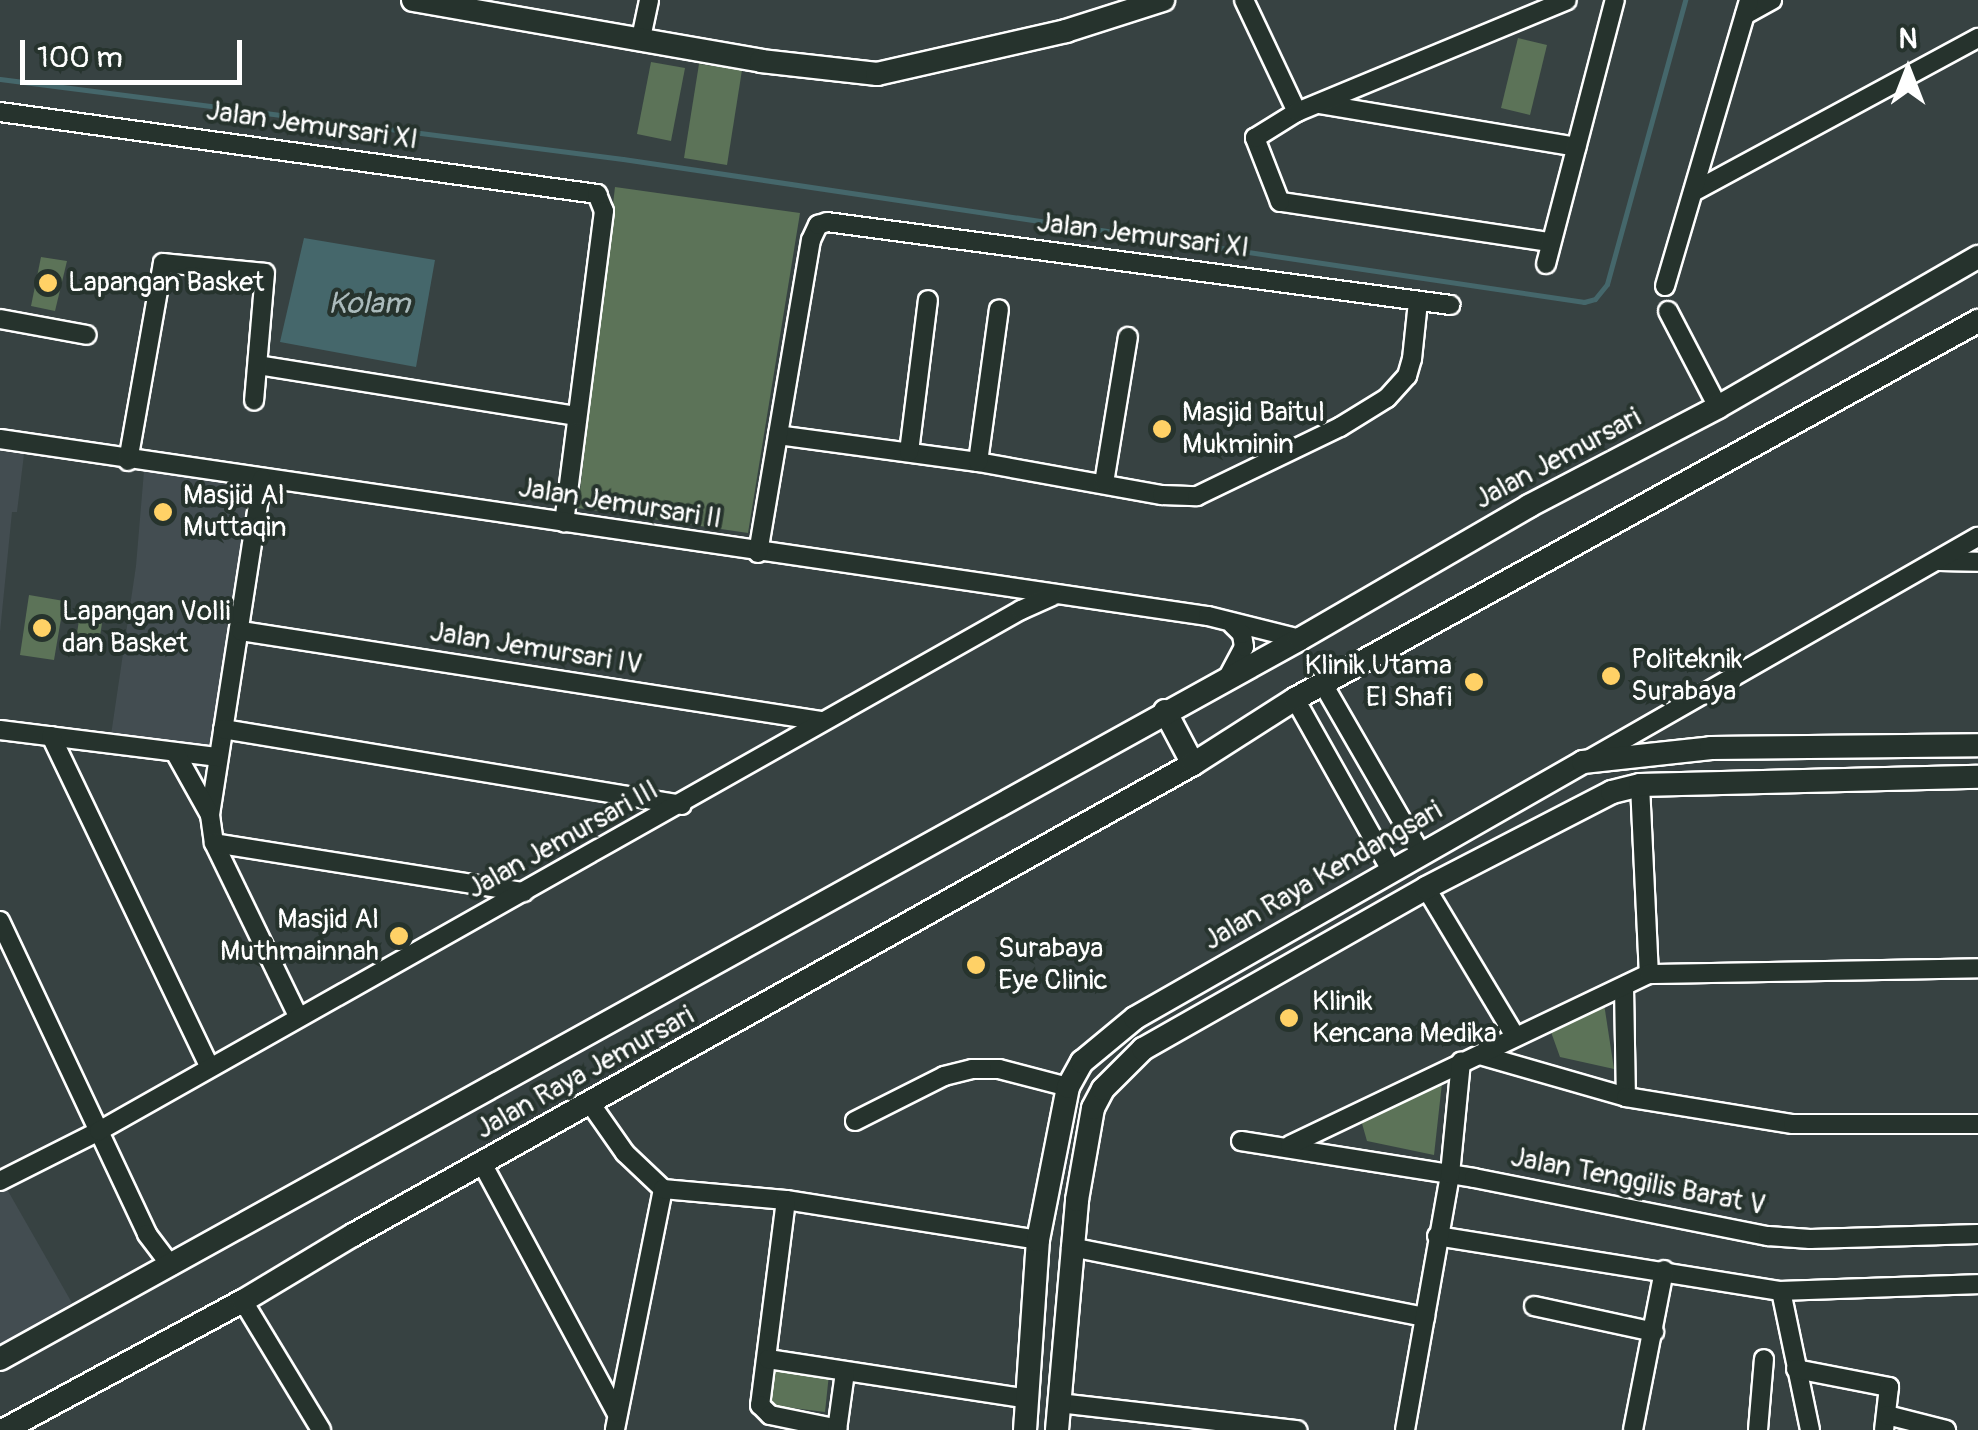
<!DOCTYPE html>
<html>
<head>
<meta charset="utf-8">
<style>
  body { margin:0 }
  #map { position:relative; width:1978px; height:1430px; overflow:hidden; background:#374242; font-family:Pangolin,sans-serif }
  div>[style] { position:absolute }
  .built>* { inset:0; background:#434d51 }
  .green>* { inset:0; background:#5c7358 }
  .water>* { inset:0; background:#45676b }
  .stream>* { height:5px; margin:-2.5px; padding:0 2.5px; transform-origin:2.5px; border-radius:2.5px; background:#45676b }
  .roads { filter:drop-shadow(2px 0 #fff) drop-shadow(-2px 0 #fff) drop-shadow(0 2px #fff) drop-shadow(0 -2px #fff) }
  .minor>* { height:18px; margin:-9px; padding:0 9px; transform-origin:9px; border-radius:9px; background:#26332d }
  .major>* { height:22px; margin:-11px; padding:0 11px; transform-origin:11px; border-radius:11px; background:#26332d }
  .dots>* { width:28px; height:28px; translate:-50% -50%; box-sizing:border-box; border:5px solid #26332d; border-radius:50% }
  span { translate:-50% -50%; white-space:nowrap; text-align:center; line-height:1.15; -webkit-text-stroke:8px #26332d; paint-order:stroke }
  .street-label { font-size:28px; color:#fff }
  .poi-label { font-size:28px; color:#fff }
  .left { translate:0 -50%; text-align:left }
  .right { translate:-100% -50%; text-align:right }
  .water-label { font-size:30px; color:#abbbbc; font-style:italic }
  .north { position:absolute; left:1858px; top:20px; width:100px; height:100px; -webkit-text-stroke:8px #26332d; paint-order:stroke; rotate:0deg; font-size:28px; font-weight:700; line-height:40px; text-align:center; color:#fff }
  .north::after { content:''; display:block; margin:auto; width:35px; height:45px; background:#fff; clip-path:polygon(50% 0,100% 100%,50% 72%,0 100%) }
  .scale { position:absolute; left:20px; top:40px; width:222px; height:45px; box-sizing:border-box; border:5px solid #fff; border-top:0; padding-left:12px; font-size:30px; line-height:35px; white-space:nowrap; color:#fff; -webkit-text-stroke:8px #26332d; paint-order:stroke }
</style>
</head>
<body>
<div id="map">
  <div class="built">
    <i style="clip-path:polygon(0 451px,24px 454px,17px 512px,12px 512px,0 632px)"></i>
    <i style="clip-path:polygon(144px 471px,257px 486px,213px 750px,111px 735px,136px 566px)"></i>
    <i style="clip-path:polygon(4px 1184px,72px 1303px,0 1344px,0 1186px)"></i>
  </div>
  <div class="green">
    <i style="clip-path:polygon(1518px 38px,1547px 45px,1530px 115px,1501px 108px)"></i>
    <i style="clip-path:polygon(651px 62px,685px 68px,671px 141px,637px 134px)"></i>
    <i style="clip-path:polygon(699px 64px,742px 70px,727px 165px,684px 158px)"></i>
    <i style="clip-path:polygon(615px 187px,800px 213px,748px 533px,578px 508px)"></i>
    <i style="clip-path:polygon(41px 257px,67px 261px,55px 311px,31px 306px)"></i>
    <i style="clip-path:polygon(29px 595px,64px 601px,54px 660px,20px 655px)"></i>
    <i style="clip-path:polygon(82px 601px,105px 604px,98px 649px,75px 646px)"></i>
    <i style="clip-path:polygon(1603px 997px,1614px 1069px,1560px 1057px,1551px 1032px)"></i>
    <i style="clip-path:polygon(1443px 1074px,1434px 1155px,1367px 1141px,1361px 1120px)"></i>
    <i style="clip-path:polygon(774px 1367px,829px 1374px,825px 1412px,769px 1405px)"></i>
  </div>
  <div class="water">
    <i style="clip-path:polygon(304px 238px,435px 260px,416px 367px,280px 342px)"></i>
  </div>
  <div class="stream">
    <i style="left:0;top:79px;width:628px;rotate:7.32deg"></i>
    <i style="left:623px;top:159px;width:972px;rotate:8.46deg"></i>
    <i style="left:1584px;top:302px;width:11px;rotate:-15deg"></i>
    <i style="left:1595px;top:299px;width:19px;rotate:-51deg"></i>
    <i style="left:1607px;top:284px;width:295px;rotate:-74.6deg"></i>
  </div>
  <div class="roads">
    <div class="minor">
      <i style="left:1244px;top:0;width:124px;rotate:64.7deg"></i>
      <i style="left:1745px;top:15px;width:31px;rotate:-29deg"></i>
      <i style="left:641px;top:38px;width:39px;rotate:-78deg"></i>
      <i style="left:1320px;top:104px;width:260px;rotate:9.5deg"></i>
      <i style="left:0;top:112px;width:603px;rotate:7.82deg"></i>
      <i style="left:597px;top:194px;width:18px;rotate:68deg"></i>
      <i style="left:604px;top:211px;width:314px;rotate:97.3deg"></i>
      <i style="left:1693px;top:192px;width:324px;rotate:-28.4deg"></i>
      <i style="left:1549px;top:242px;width:272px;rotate:-171.5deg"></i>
      <i style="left:1280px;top:202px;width:69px;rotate:-111.3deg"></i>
      <i style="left:1255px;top:138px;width:49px;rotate:-31.8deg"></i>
      <i style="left:1297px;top:112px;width:292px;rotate:-22.5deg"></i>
      <i style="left:1546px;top:264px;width:273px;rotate:-75.4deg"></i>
      <i style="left:1665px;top:286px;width:298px;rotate:-73.6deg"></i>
      <i style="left:1668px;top:311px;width:108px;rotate:62.5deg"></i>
      <i style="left:0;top:319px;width:88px;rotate:10.4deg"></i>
      <i style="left:258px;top:365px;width:322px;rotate:9.1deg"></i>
      <i style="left:778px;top:435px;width:202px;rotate:7.7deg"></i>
      <i style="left:978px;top:462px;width:187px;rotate:10.2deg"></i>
      <i style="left:1162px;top:495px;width:35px;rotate:2deg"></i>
      <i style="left:1197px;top:496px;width:159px;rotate:-25.8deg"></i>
      <i style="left:1340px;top:427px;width:55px;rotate:-31.7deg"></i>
      <i style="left:1387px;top:398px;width:30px;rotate:-48deg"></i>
      <i style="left:1407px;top:376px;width:18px;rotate:-74deg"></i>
      <i style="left:1412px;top:359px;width:57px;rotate:-84deg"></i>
      <i style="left:0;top:439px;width:1221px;rotate:8.34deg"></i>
      <i style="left:1208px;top:616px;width:95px;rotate:14deg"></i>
      <i style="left:909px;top:452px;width:153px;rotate:-82.9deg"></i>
      <i style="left:128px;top:461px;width:201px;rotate:-80deg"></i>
      <i style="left:163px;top:263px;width:102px;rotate:5.6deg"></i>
      <i style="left:265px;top:273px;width:128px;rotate:94.9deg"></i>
      <i style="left:978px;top:462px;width:154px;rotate:-82.2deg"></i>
      <i style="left:262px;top:479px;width:340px;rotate:98.8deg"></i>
      <i style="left:210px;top:815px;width:28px;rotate:82deg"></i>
      <i style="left:214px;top:843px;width:192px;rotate:64.1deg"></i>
      <i style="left:1104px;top:483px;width:148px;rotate:-80.7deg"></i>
      <i style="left:758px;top:553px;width:317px;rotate:-80.4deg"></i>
      <i style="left:811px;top:240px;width:17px;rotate:-65deg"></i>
      <i style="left:818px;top:225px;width:9px;rotate:-18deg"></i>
      <i style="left:827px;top:222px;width:629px;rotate:7.58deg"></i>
      <i style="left:1939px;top:561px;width:39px;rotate:1deg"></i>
      <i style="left:241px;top:631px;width:588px;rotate:8.81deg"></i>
      <i style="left:1228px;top:677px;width:34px;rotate:-62deg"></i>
      <i style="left:1244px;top:647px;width:13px;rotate:-99deg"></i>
      <i style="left:1242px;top:634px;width:14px;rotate:-135deg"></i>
      <i style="left:1323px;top:684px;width:196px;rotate:60deg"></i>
      <i style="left:1295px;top:699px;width:196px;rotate:60.7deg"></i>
      <i style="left:223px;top:729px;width:465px;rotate:9.4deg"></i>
      <i style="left:0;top:730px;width:220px;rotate:7.1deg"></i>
      <i style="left:51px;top:736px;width:366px;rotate:64.4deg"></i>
      <i style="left:175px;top:752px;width:72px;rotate:60.9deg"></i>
      <i style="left:1588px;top:760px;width:449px;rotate:-29.8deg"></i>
      <i style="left:1640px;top:785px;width:189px;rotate:87.3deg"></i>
      <i style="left:214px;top:843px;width:314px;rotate:9deg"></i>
      <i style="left:1426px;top:888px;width:173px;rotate:59deg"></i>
      <i style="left:0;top:921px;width:346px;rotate:64.8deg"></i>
      <i style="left:147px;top:1234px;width:40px;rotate:53deg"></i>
      <i style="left:1624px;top:987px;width:110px;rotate:89deg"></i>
      <i style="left:1480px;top:1055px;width:152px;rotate:16deg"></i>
      <i style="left:1626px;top:1097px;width:169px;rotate:9.2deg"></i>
      <i style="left:1793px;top:1124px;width:185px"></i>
      <i style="left:590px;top:1103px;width:61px;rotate:55deg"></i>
      <i style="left:625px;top:1153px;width:52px;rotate:43.5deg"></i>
      <i style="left:663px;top:1189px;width:246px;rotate:101.3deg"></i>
      <i style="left:855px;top:1121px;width:100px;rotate:-26.8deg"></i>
      <i style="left:944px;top:1076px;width:29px;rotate:-14deg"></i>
      <i style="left:972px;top:1069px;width:27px"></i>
      <i style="left:999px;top:1069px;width:71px;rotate:14.6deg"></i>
      <i style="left:1241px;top:1141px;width:236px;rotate:9deg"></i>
      <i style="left:1474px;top:1178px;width:300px;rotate:11.2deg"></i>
      <i style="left:1768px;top:1236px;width:42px;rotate:4.1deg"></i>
      <i style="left:1810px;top:1239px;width:168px;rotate:-1.7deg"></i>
      <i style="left:1290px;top:1145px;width:398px;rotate:-25.5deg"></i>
      <i style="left:1649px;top:974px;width:329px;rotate:-1deg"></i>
      <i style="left:483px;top:1165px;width:281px;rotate:61.7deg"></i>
      <i style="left:0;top:1181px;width:111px;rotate:-26.8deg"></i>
      <i style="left:99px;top:1131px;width:1059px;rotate:-29.47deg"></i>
      <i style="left:1021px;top:610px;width:34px;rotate:-24deg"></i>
      <i style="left:663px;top:1189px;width:123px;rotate:5.1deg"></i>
      <i style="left:786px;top:1200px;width:255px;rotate:9deg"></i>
      <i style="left:786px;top:1200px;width:207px;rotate:97.2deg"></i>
      <i style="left:760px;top:1405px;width:14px;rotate:45deg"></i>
      <i style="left:770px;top:1415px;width:69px;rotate:11.6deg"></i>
      <i style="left:1437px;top:1236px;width:348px;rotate:9.1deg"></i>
      <i style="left:1781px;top:1291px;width:142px;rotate:78.2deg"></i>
      <i style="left:1071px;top:1247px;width:361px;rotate:11.2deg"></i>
      <i style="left:1781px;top:1291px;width:197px;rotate:-2deg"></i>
      <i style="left:243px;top:1301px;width:151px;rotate:58.8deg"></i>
      <i style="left:1534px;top:1306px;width:123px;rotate:12.2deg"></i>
      <i style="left:768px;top:1359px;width:263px;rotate:8.7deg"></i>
      <i style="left:1796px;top:1369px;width:95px;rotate:11deg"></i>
      <i style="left:1889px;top:1387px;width:43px;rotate:96.6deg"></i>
      <i style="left:1059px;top:1403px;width:240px;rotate:6.5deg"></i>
      <i style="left:1887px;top:1415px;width:61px;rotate:14.3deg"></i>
      <i style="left:837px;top:1430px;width:59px;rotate:-82.1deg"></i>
      <i style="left:1405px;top:1430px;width:260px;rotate:-80deg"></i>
      <i style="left:1450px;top:1174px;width:113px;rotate:-84.4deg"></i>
      <i style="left:1633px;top:1430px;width:163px;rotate:-79deg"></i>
      <i style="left:1758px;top:1430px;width:71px;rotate:-85.2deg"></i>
    </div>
    <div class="major">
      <i style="left:413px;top:0;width:353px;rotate:9.9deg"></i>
      <i style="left:761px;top:61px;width:117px;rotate:6.4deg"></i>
      <i style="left:877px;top:74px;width:194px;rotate:-12.8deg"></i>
      <i style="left:1066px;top:31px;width:102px;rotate:-17.7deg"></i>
      <i style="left:1165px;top:711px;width:60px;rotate:62.2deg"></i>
      <i style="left:0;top:1359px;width:1486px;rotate:-28.98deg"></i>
      <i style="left:1300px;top:639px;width:265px;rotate:-30.1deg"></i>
      <i style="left:1529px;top:506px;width:213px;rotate:-27.6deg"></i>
      <i style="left:1718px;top:407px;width:300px;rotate:-30deg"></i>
      <i style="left:4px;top:1430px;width:272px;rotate:-28.4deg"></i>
      <i style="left:243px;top:1301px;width:128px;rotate:-31deg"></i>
      <i style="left:353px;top:1235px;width:963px;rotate:-29.28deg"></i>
      <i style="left:1193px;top:764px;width:121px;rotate:-32.5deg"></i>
      <i style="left:1295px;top:699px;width:781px;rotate:-28.96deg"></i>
      <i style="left:1025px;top:1430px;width:190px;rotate:-86.1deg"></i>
      <i style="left:1038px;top:1240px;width:156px;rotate:-78.9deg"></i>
      <i style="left:1068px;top:1087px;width:29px;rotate:-61deg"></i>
      <i style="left:1082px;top:1062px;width:69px;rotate:-39.7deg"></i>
      <i style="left:1135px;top:1018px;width:516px;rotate:-29.74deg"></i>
      <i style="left:1583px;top:762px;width:129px;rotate:-6.2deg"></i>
      <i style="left:1711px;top:748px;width:267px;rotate:-0.6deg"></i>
      <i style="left:1057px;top:1430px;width:231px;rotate:-85deg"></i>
      <i style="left:1077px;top:1200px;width:93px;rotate:-80.1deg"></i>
      <i style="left:1093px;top:1108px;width:21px;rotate:-62deg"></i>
      <i style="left:1103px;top:1089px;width:57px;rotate:-45deg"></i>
      <i style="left:1143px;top:1049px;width:326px;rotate:-29.6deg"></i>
      <i style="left:1426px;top:888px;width:209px;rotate:-27.3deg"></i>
      <i style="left:1612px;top:792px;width:29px;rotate:-14deg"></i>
      <i style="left:1640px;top:785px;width:338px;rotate:-1.4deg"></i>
    </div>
  </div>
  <div class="dots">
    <i style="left:48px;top:283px;background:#ffd166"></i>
    <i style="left:1162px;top:429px;background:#ffd166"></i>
    <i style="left:163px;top:512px;background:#ffd166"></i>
    <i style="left:42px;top:628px;background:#ffd166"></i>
    <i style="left:1611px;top:676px;background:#ffd166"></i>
    <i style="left:1474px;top:682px;background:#ffd166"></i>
    <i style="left:399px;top:936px;background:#ffd166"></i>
    <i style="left:976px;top:965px;background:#ffd166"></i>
    <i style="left:1289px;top:1018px;background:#ffd166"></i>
  </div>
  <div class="street-label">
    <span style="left:312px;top:126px;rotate:8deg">Jalan Jemursari XI</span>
    <span style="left:1143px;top:236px;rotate:7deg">Jalan Jemursari XI</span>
    <span style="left:1558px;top:459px;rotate:-28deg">Jalan Jemursari</span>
    <span style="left:620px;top:504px;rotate:9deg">Jalan Jemursari II</span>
    <span style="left:536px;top:649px;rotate:9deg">Jalan Jemursari IV</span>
    <span style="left:563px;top:840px;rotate:-29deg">Jalan Jemursari III</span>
    <span style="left:1323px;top:876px;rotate:-30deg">Jalan Raya Kendangsari</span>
    <span style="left:585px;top:1073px;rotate:-29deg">Jalan Raya Jemursari</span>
    <span style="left:1638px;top:1182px;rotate:11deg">Jalan Tenggilis Barat V</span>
  </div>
  <div class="poi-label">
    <span class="left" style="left:68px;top:283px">Lapangan Basket</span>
    <span class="left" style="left:1182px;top:429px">Masjid Baitul<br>Mukminin</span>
    <span class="left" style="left:183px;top:512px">Masjid Al<br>Muttaqin</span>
    <span class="left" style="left:62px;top:628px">Lapangan Volli<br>dan Basket</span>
    <span class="left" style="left:1631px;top:676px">Politeknik<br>Surabaya</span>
    <span class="right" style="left:1452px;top:682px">Klinik Utama<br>El Shafi</span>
    <span class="right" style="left:379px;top:936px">Masjid Al<br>Muthmainnah</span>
    <span class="left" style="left:998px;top:965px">Surabaya<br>Eye Clinic</span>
    <span class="left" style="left:1312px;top:1018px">Klinik<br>Kencana Medika</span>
  </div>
  <div class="water-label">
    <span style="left:369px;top:304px">Kolam</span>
  </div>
  <div class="north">N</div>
  <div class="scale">100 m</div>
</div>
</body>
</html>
